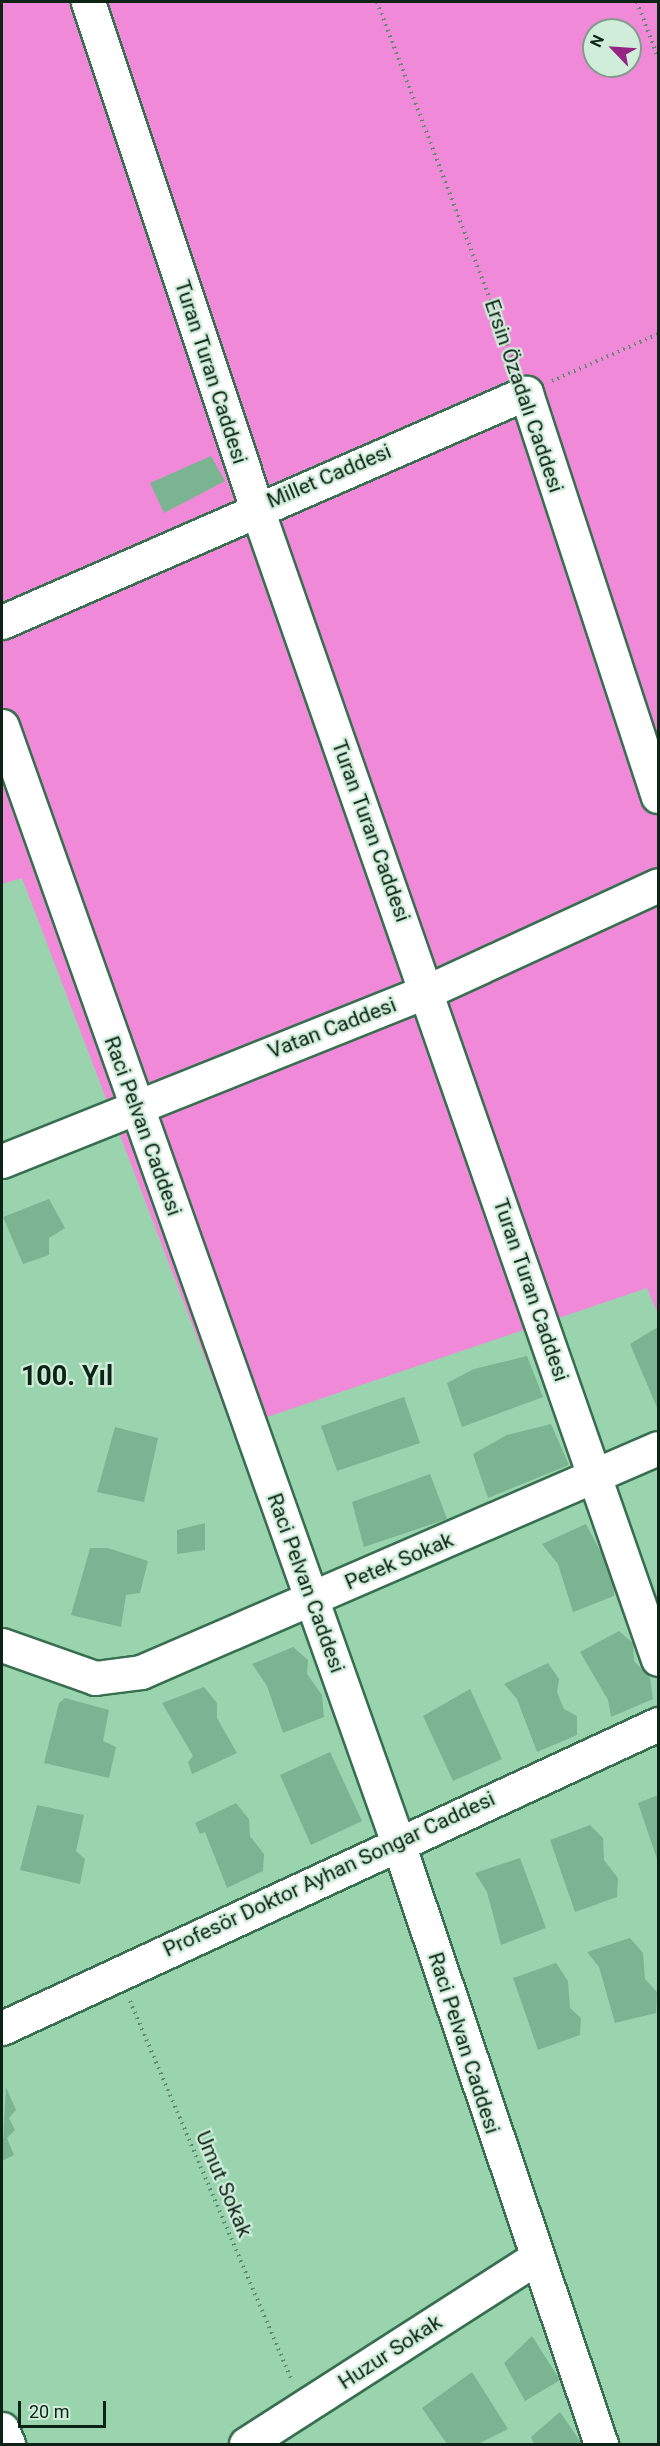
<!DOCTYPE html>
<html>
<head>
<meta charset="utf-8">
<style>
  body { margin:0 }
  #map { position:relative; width:660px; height:2446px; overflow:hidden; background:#9ad4af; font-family:Roboto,sans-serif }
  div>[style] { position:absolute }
  .green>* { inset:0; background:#f08ad8 }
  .building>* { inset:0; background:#7bb490 }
  .path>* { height:4px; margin-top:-2px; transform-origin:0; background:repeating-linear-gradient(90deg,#5e896e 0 1.5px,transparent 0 6px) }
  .roads { filter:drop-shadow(2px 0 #376f4f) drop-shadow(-2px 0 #376f4f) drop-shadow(0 2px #376f4f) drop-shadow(0 -2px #376f4f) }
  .minor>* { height:33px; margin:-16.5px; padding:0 16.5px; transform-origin:16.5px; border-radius:16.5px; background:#fff }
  span { translate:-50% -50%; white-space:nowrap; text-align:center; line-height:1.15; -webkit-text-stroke:4.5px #d0edda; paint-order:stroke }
  .street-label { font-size:21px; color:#0c2316 }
  .district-label { font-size:27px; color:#0c2316; font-weight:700 }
  .frame { position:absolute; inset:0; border:3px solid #0c2316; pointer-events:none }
  .north { position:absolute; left:582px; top:18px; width:60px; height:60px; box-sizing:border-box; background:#d0edda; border:2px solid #829c8c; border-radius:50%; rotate:295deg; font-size:16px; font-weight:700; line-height:24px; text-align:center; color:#0c2316 }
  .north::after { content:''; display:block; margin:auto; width:21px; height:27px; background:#962482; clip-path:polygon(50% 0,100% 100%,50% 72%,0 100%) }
  .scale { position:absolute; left:18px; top:2401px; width:88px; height:27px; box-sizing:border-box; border:3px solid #0c2316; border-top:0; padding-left:8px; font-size:18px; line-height:21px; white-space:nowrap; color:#0c2316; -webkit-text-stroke:4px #d0edda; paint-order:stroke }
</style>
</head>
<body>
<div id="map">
  <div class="green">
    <i style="clip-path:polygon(evenodd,2px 2px,658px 2px,658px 1314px,647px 1288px,232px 1429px,22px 878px,2px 884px,2px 2px,594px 30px,630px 30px,630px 66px,594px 66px,594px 30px)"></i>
  </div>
  <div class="building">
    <i style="clip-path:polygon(211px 456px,225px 481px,164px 513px,150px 483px)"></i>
    <i style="clip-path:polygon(49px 1199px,65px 1228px,49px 1238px,49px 1255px,23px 1264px,3px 1217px)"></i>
    <i style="clip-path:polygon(658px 1327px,658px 1410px,630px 1344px)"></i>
    <i style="clip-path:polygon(527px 1356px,543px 1397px,462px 1427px,447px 1383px,474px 1369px)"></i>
    <i style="clip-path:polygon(404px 1397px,420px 1443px,337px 1471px,321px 1426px)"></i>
    <i style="clip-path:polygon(551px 1424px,569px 1465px,488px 1498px,473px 1454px,507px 1435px)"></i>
    <i style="clip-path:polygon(115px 1427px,158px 1438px,144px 1502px,97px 1492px)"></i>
    <i style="clip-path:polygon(430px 1474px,447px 1519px,364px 1547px,352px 1502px)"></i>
    <i style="clip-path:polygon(205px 1523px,205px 1550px,177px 1554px,177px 1530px)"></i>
    <i style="clip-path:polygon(586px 1524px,615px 1579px,614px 1596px,573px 1612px,558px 1564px,542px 1544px)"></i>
    <i style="clip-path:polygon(90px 1548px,108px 1548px,148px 1561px,140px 1593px,126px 1595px,121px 1627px,71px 1615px)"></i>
    <i style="clip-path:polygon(619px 1631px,633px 1643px,634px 1661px,650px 1678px,653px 1699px,611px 1717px,608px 1700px,580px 1652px)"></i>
    <i style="clip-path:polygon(293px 1647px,308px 1660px,307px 1674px,322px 1695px,324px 1717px,283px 1733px,267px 1686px,252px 1664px)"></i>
    <i style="clip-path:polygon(548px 1663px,559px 1679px,557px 1692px,564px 1709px,577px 1716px,577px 1735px,537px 1752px,517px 1699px,504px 1684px)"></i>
    <i style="clip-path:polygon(204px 1687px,217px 1703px,217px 1718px,237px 1753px,192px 1774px,188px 1762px,193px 1756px,162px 1703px)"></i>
    <i style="clip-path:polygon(470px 1689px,502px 1759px,453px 1781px,423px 1716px)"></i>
    <i style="clip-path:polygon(65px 1698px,109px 1710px,103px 1741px,116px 1747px,109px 1778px,44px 1763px,59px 1703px)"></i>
    <i style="clip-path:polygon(330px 1752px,362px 1821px,311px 1845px,280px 1775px)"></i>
    <i style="clip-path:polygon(658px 1795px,658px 1862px,638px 1803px)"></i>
    <i style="clip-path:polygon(236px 1803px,249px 1819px,250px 1836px,264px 1854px,263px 1871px,227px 1888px,205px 1832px,200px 1834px,195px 1823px)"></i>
    <i style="clip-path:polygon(37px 1805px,84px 1815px,76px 1851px,85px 1859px,80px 1884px,20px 1870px)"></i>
    <i style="clip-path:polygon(590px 1825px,603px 1838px,604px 1860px,618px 1878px,617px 1897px,575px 1912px,550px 1840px)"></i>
    <i style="clip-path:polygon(520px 1858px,546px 1928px,501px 1945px,487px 1892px,475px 1873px)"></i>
    <i style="clip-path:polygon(630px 1938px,643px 1953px,645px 1979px,657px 1992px,656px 2013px,615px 2023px,599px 1967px,587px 1952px)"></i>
    <i style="clip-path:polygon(556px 1963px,568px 1981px,570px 2008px,581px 2018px,580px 2035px,538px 2050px,513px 1978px)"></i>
    <i style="clip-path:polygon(6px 2087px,16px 2110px,9px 2118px,15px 2130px,7px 2138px,14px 2155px,2px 2161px)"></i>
    <i style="clip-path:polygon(532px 2336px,560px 2380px,525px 2401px,504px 2363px)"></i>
    <i style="clip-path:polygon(472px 2372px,508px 2429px,478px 2444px,447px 2444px,422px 2408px)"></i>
    <i style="clip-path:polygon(560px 2412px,582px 2444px,534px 2444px,531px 2437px)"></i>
  </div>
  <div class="path">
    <i style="left:377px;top:2px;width:388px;rotate:69.2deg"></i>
    <i style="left:637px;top:2px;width:60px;rotate:69.4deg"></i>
    <i style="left:552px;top:381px;width:116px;rotate:-23.9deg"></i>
    <i style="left:130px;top:2001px;width:412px;rotate:66.9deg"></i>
  </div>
  <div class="roads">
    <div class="minor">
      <i style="left:88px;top:2px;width:531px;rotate:71.57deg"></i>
      <i style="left:256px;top:506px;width:1221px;rotate:70.78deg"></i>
      <i style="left:2px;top:622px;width:572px;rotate:-23.61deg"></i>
      <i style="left:526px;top:393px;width:424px;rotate:71.9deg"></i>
      <i style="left:2px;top:726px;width:1182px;rotate:70.48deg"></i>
      <i style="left:397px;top:1840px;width:638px;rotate:71.34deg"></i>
      <i style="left:2px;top:1161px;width:459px;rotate:-21.8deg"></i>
      <i style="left:428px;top:991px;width:253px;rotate:-24.7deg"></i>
      <i style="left:2px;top:1645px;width:99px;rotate:19.5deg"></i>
      <i style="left:95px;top:1678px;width:46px;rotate:-7.4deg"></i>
      <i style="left:141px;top:1672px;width:563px;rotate:-23.43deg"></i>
      <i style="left:2px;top:2028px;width:723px;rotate:-24.86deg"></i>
      <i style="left:2px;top:2429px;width:16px;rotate:68deg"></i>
      <i style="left:246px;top:2444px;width:342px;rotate:-32.7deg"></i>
    </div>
  </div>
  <div class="street-label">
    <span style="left:211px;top:372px;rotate:72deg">Turan Turan Caddesi</span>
    <span style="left:524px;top:396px;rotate:71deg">Ersin Özadalı Caddesi</span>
    <span style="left:329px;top:476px;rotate:-23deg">Millet Caddesi</span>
    <span style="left:371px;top:831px;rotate:70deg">Turan Turan Caddesi</span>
    <span style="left:332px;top:1028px;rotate:-21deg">Vatan Caddesi</span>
    <span style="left:143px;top:1126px;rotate:70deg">Raci Pelvan Caddesi</span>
    <span style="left:531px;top:1290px;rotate:71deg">Turan Turan Caddesi</span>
    <span style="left:399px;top:1561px;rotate:-23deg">Petek Sokak</span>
    <span style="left:306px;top:1583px;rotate:70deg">Raci Pelvan Caddesi</span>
    <span style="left:329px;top:1874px;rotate:-25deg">Profesör Doktor Ayhan Songar Caddesi</span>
    <span style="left:464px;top:2043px;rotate:72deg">Raci Pelvan Caddesi</span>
    <span style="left:224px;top:2184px;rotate:67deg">Umut Sokak</span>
    <span style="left:390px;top:2352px;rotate:-33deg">Huzur Sokak</span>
  </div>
  <div class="district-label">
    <span style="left:67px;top:1377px">100. Yıl</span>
  </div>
  <div class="frame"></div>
  <div class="north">N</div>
  <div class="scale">20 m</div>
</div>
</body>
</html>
